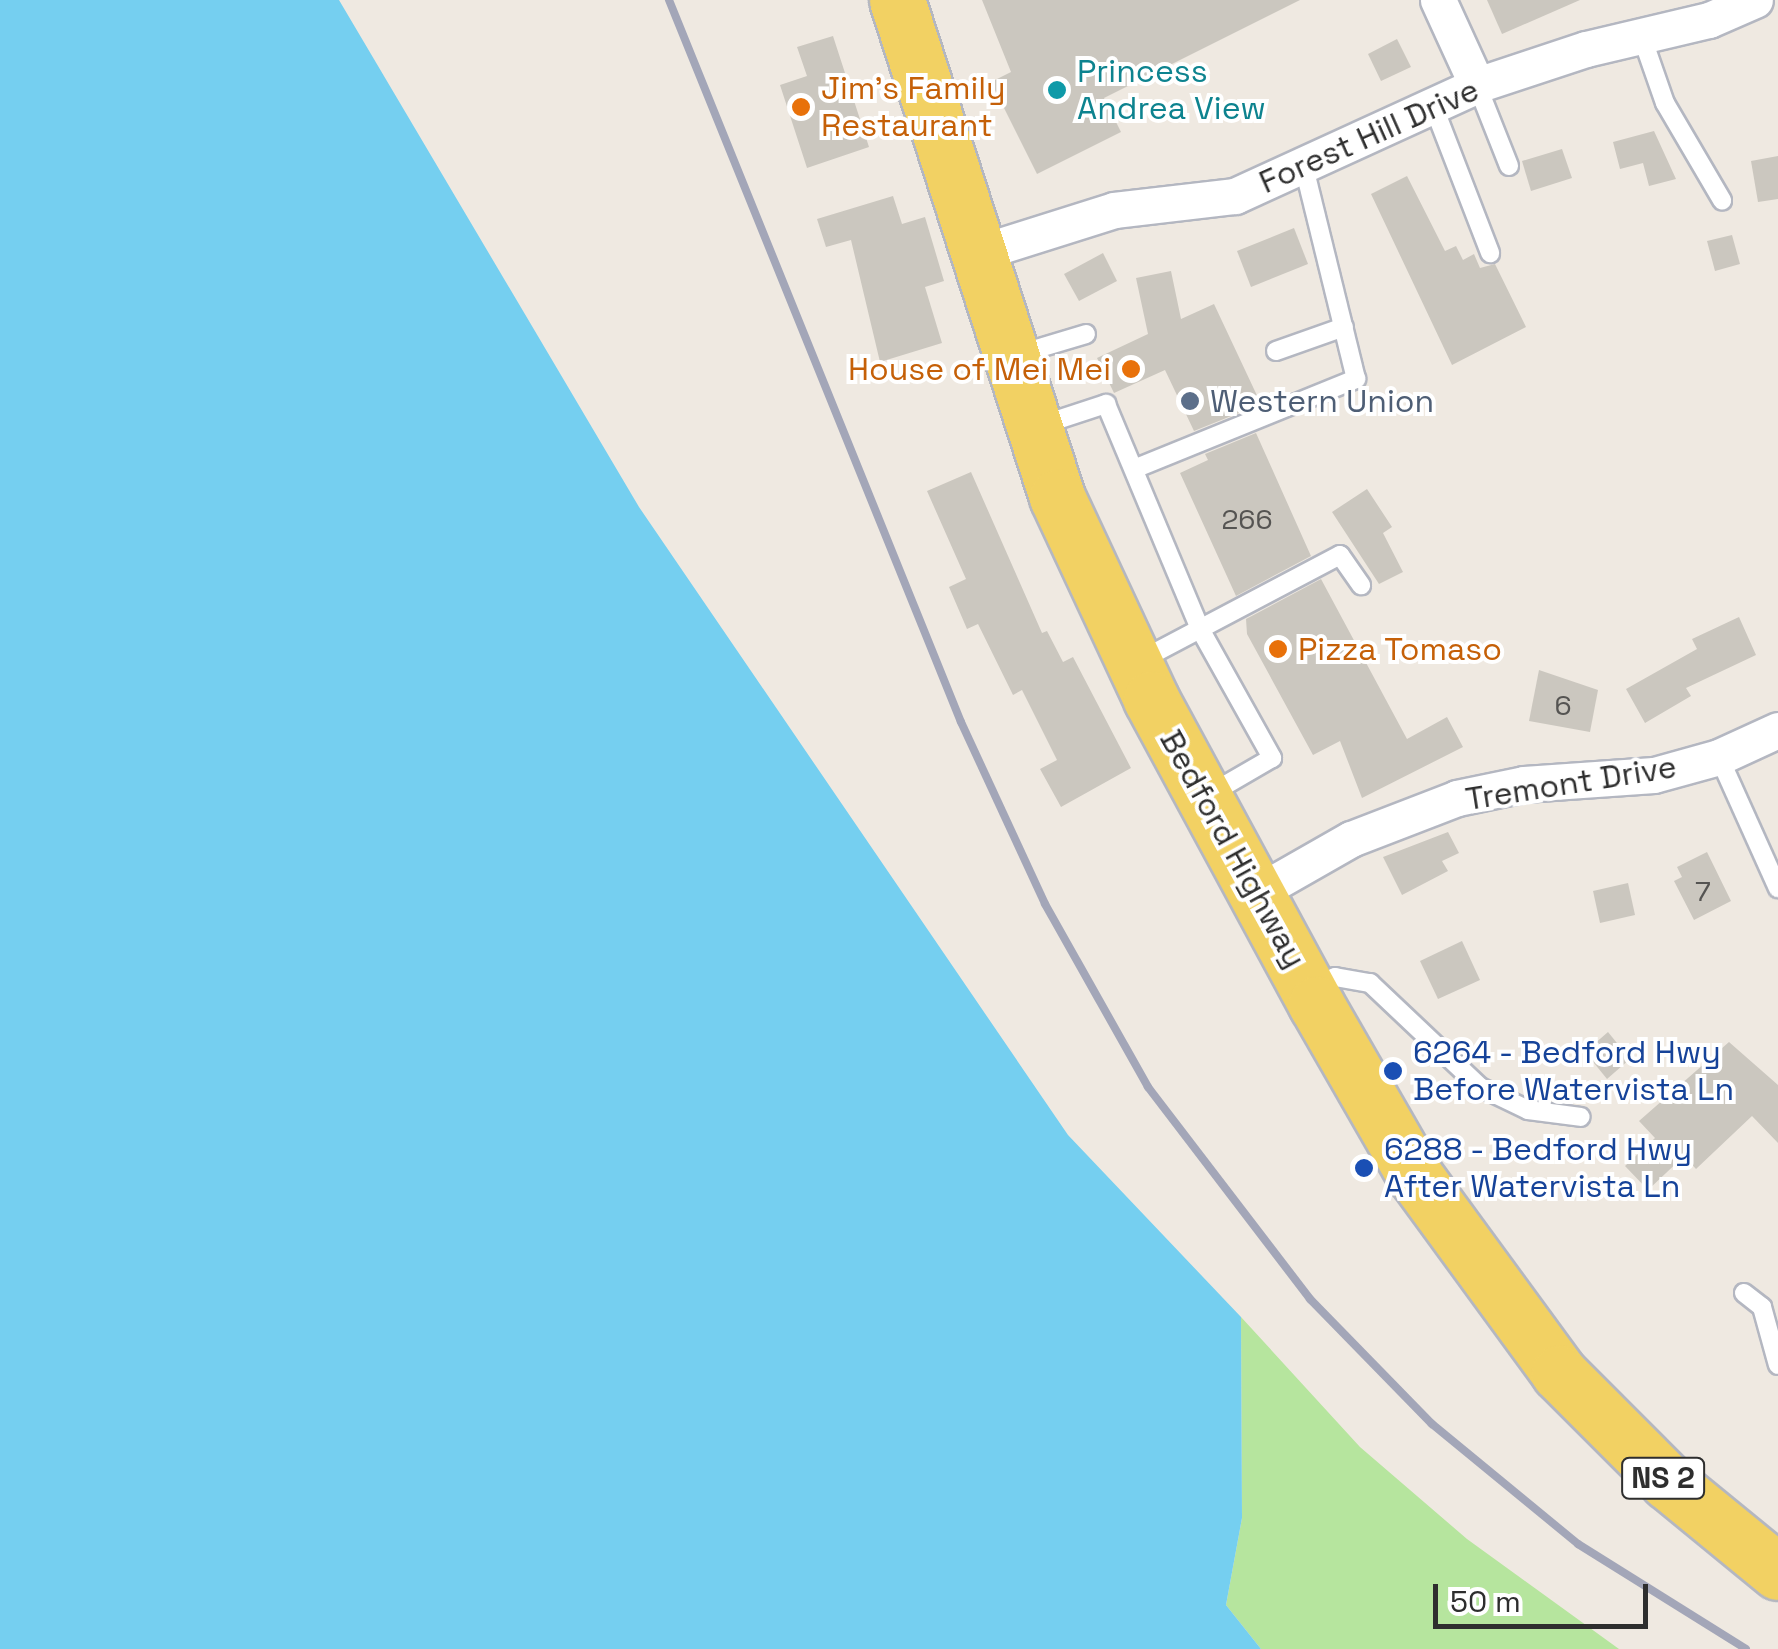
<!DOCTYPE html>
<html>
<head>
<meta charset="utf-8">
<style>
  body { margin:0 }
  #map { position:relative; width:1778px; height:1649px; overflow:hidden; background:#efe9e1; font-family:"Space Grotesk",sans-serif }
  div>[style] { position:absolute }
  .green>* { inset:0; background:#b6e59e }
  .water>* { inset:0; background:#75cff0 }
  .building>* { inset:0; background:#cbc7bf }
  .roads { filter:drop-shadow(2px 0 #b4b7c1) drop-shadow(-2px 0 #b4b7c1) drop-shadow(0 2px #b4b7c1) drop-shadow(0 -2px #b4b7c1) }
  .service>* { height:18px; margin:-9px; padding:0 9px; transform-origin:9px; border-radius:9px; background:#fff }
  .minor>* { height:35px; margin:-17.5px; padding:0 17.5px; transform-origin:17.5px; border-radius:17.5px; background:#fff }
  .primary>* { height:55px; margin:-27.5px; padding:0 27.5px; transform-origin:27.5px; border-radius:27.5px; background:#f2d163 }
  .rail>* { height:8px; margin:-4px; padding:0 4px; transform-origin:4px; border-radius:4px; background:#a3a6b8 }
  .dots>* { width:28px; height:28px; translate:-50% -50%; box-sizing:border-box; border:5px solid #fff; border-radius:50% }
  span { translate:-50% -50%; white-space:nowrap; text-align:center; line-height:1.15; -webkit-text-stroke:8px #fff; paint-order:stroke }
  .number-label { font-size:28px; color:#555452 }
  .number-label span { -webkit-text-stroke-width:0 }
  .shield-label span { padding:2px 8px; background:#fff; border:2px solid; border-radius:8px; -webkit-text-stroke-width:0 }
  .shield-label { font-size:30px; color:#2e2e2e; font-weight:700 }
  .culture-label { font-size:32px; color:#0d838f }
  .left { translate:0 -50%; text-align:left }
  .food-label { font-size:32px; color:#c56008 }
  .right { translate:-100% -50%; text-align:right }
  .street-label { font-size:32px; color:#2e2e2e }
  .service-label { font-size:32px; color:#4e5e75 }
  .transit-label { font-size:32px; color:#164399 }
  .scale { position:absolute; left:1433px; top:1584px; width:215px; height:45px; box-sizing:border-box; border:5px solid #2e2e2e; border-top:0; padding-left:12px; font-size:30px; line-height:35px; white-space:nowrap; color:#2e2e2e; -webkit-text-stroke:8px #fff; paint-order:stroke }
</style>
</head>
<body>
<div id="map">
  <div class="green">
    <i style="clip-path:polygon(1241px 1317px,1360px 1447px,1467px 1539px,1619px 1649px,1261px 1649px,1226px 1605px,1242px 1518px)"></i>
  </div>
  <div class="water">
    <i style="clip-path:polygon(0 0,339px 0,639px 507px,1068px 1135px,1241px 1317px,1242px 1518px,1226px 1605px,1261px 1649px,0 1649px)"></i>
  </div>
  <div class="building">
    <i style="clip-path:polygon(982px 0,1300px 0,1104px 98px,1121px 132px,1037px 174px,991px 82px,1011px 72px)"></i>
    <i style="clip-path:polygon(1487px 0,1580px 0,1502px 34px)"></i>
    <i style="clip-path:polygon(833px 36px,869px 147px,807px 168px,780px 85px,807px 76px,797px 47px)"></i>
    <i style="clip-path:polygon(1397px 39px,1411px 67px,1381px 81px,1368px 54px)"></i>
    <i style="clip-path:polygon(1654px 131px,1676px 179px,1649px 186px,1643px 163px,1620px 169px,1613px 142px)"></i>
    <i style="clip-path:polygon(1562px 149px,1572px 178px,1531px 191px,1522px 161px)"></i>
    <i style="clip-path:polygon(1778px 156px,1778px 199px,1758px 202px,1751px 161px)"></i>
    <i style="clip-path:polygon(1407px 176px,1445px 251px,1456px 246px,1463px 260px,1474px 254px,1480px 268px,1495px 264px,1526px 327px,1452px 365px,1371px 194px)"></i>
    <i style="clip-path:polygon(893px 196px,902px 224px,925px 217px,944px 281px,925px 287px,942px 343px,880px 362px,851px 240px,826px 247px,817px 219px)"></i>
    <i style="clip-path:polygon(1294px 228px,1308px 264px,1251px 287px,1237px 251px)"></i>
    <i style="clip-path:polygon(1732px 235px,1740px 264px,1715px 271px,1707px 241px)"></i>
    <i style="clip-path:polygon(1103px 253px,1117px 281px,1079px 301px,1064px 274px)"></i>
    <i style="clip-path:polygon(1171px 271px,1181px 319px,1214px 304px,1261px 404px,1194px 431px,1165px 370px,1114px 393px,1097px 358px,1148px 334px,1136px 278px)"></i>
    <i style="clip-path:polygon(1256px 433px,1311px 556px,1236px 596px,1180px 473px,1208px 460px,1205px 454px)"></i>
    <i style="clip-path:polygon(971px 472px,1042px 633px,1047px 631px,1063px 662px,1073px 657px,1131px 768px,1061px 807px,1040px 769px,1057px 760px,1022px 690px,1013px 695px,978px 624px,967px 629px,949px 587px,966px 579px,927px 491px)"></i>
    <i style="clip-path:polygon(1367px 489px,1392px 527px,1383px 533px,1403px 572px,1379px 584px,1332px 512px)"></i>
    <i style="clip-path:polygon(1321px 579px,1407px 739px,1447px 717px,1463px 747px,1362px 798px,1340px 741px,1313px 755px,1247px 634px,1246px 619px)"></i>
    <i style="clip-path:polygon(1739px 617px,1756px 655px,1686px 688px,1691px 696px,1645px 723px,1626px 689px,1697px 649px,1692px 639px)"></i>
    <i style="clip-path:polygon(1539px 670px,1598px 690px,1590px 732px,1529px 721px)"></i>
    <i style="clip-path:polygon(1448px 832px,1459px 853px,1442px 861px,1448px 871px,1402px 895px,1383px 857px)"></i>
    <i style="clip-path:polygon(1707px 852px,1731px 901px,1694px 920px,1674px 881px,1682px 877px,1677px 867px)"></i>
    <i style="clip-path:polygon(1628px 883px,1635px 915px,1600px 923px,1593px 891px)"></i>
    <i style="clip-path:polygon(1462px 941px,1480px 980px,1438px 999px,1420px 961px)"></i>
    <i style="clip-path:polygon(1608px 1032px,1630px 1059px,1607px 1079px,1585px 1052px)"></i>
    <i style="clip-path:polygon(1729px 1042px,1778px 1085px,1778px 1143px,1752px 1116px,1696px 1169px,1684px 1156px,1648px 1190px,1625px 1166px,1655px 1138px,1639px 1121px)"></i>
  </div>
  <div class="roads">
    <div class="service">
      <i style="left:1642px;top:37px;width:70px;rotate:70.8deg"></i>
      <i style="left:1665px;top:103px;width:113px;rotate:59.6deg"></i>
      <i style="left:1477px;top:85px;width:87px;rotate:68.4deg"></i>
      <i style="left:1433px;top:105px;width:159px;rotate:68.9deg"></i>
      <i style="left:1276px;top:351px;width:72px;rotate:-19.4deg"></i>
      <i style="left:1016px;top:355px;width:73px;rotate:-16.7deg"></i>
      <i style="left:1039px;top:426px;width:71px;rotate:-18.2deg"></i>
      <i style="left:1106px;top:404px;width:244px;rotate:67.3deg"></i>
      <i style="left:1200px;top:629px;width:148px;rotate:60.8deg"></i>
      <i style="left:1272px;top:758px;width:72px;rotate:149.9deg"></i>
      <i style="left:1134px;top:469px;width:240px;rotate:-22.1deg"></i>
      <i style="left:1356px;top:379px;width:218px;rotate:-103.8deg"></i>
      <i style="left:1141px;top:660px;width:225px;rotate:-27.8deg"></i>
      <i style="left:1340px;top:555px;width:37px;rotate:55deg"></i>
      <i style="left:1719px;top:757px;width:144px;rotate:65.8deg"></i>
      <i style="left:1314px;top:986px;width:23px;rotate:-23deg"></i>
      <i style="left:1335px;top:977px;width:36px;rotate:10deg"></i>
      <i style="left:1370px;top:983px;width:151px;rotate:43.4deg"></i>
      <i style="left:1480px;top:1087px;width:53px;rotate:25.6deg"></i>
      <i style="left:1528px;top:1110px;width:53px;rotate:7.5deg"></i>
      <i style="left:1744px;top:1293px;width:23px;rotate:38deg"></i>
      <i style="left:1762px;top:1307px;width:60px;rotate:74.6deg"></i>
    </div>
    <div class="minor">
      <i style="left:1438px;top:0;width:94px;rotate:65.4deg"></i>
      <i style="left:978px;top:253px;width:143px;rotate:-17.5deg"></i>
      <i style="left:1114px;top:210px;width:122px;rotate:-6.6deg"></i>
      <i style="left:1235px;top:196px;width:266px;rotate:-24.6deg"></i>
      <i style="left:1477px;top:85px;width:115px;rotate:-18.3deg"></i>
      <i style="left:1586px;top:49px;width:126px;rotate:-13.3deg"></i>
      <i style="left:1709px;top:20px;width:50px;rotate:-23.5deg"></i>
      <i style="left:1258px;top:892px;width:107px;rotate:-29.7deg"></i>
      <i style="left:1351px;top:839px;width:114px;rotate:-21.1deg"></i>
      <i style="left:1457px;top:798px;width:68px;rotate:-11.8deg"></i>
      <i style="left:1524px;top:784px;width:130px;rotate:-4deg"></i>
      <i style="left:1654px;top:775px;width:67px;rotate:-15.5deg"></i>
      <i style="left:1719px;top:757px;width:65px;rotate:-24.6deg"></i>
    </div>
    <div class="primary">
      <i style="left:897px;top:0;width:522px;rotate:72.15deg"></i>
      <i style="left:1057px;top:497px;width:223px;rotate:65deg"></i>
      <i style="left:1151px;top:699px;width:347px;rotate:61.6deg"></i>
      <i style="left:1316px;top:1004px;width:198px;rotate:60.1deg"></i>
      <i style="left:1415px;top:1176px;width:244px;rotate:53.8deg"></i>
      <i style="left:1559px;top:1373px;width:154px;rotate:45deg"></i>
      <i style="left:1668px;top:1482px;width:142px;rotate:39.3deg"></i>
    </div>
  </div>
  <div class="rail">
    <i style="left:669px;top:0;width:779px;rotate:67.98deg"></i>
    <i style="left:961px;top:722px;width:200px;rotate:65.2deg"></i>
    <i style="left:1045px;top:904px;width:210px;rotate:60.6deg"></i>
    <i style="left:1148px;top:1087px;width:267px;rotate:52.6deg"></i>
    <i style="left:1310px;top:1299px;width:175px;rotate:45.7deg"></i>
    <i style="left:1432px;top:1424px;width:189px;rotate:39.4deg"></i>
    <i style="left:1578px;top:1544px;width:198px;rotate:32deg"></i>
  </div>
  <div class="dots">
    <i style="left:1057px;top:90px;background:#0f9aa8"></i>
    <i style="left:801px;top:107px;background:#e8710a"></i>
    <i style="left:1131px;top:369px;background:#e8710a"></i>
    <i style="left:1190px;top:401px;background:#5c6f8a"></i>
    <i style="left:1278px;top:649px;background:#e8710a"></i>
    <i style="left:1393px;top:1071px;background:#1a4fb4"></i>
    <i style="left:1364px;top:1168px;background:#1a4fb4"></i>
  </div>
  <div class="number-label">
    <span style="left:1247px;top:519px">266</span>
    <span style="left:1563px;top:705px">6</span>
    <span style="left:1703px;top:891px">7</span>
  </div>
  <div class="shield-label">
    <span style="left:1663px;top:1478px">NS 2</span>
  </div>
  <div class="culture-label">
    <span class="left" style="left:1077px;top:90px">Princess<br>Andrea View</span>
  </div>
  <div class="food-label">
    <span class="left" style="left:821px;top:107px">Jim's Family<br>Restaurant</span>
    <span class="right" style="left:1111px;top:369px">House of Mei Mei</span>
    <span class="left" style="left:1298px;top:649px">Pizza Tomaso</span>
  </div>
  <div class="street-label">
    <span style="left:1369px;top:136px;rotate:-24deg">Forest Hill Drive</span>
    <span style="left:1571px;top:783px;rotate:-9deg">Tremont Drive</span>
    <span style="left:1233px;top:849px;rotate:61deg">Bedford Highway</span>
  </div>
  <div class="service-label">
    <span class="left" style="left:1210px;top:401px">Western Union</span>
  </div>
  <div class="transit-label">
    <span class="left" style="left:1413px;top:1071px">6264 - Bedford Hwy<br>Before Watervista Ln</span>
    <span class="left" style="left:1384px;top:1168px">6288 - Bedford Hwy<br>After Watervista Ln</span>
  </div>
  <div class="scale">50 m</div>
</div>
</body>
</html>
